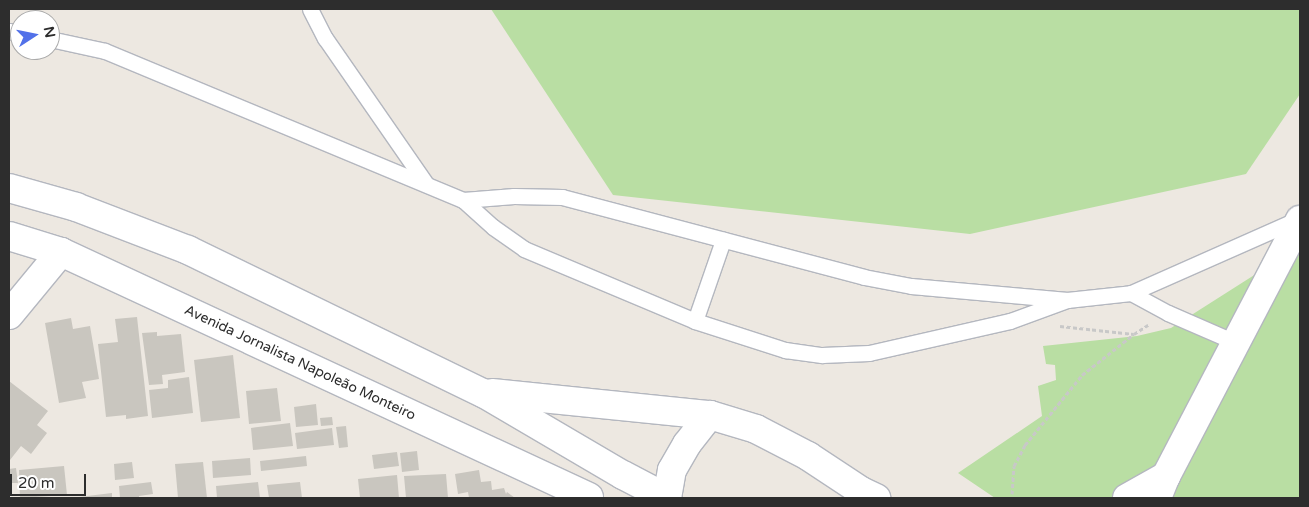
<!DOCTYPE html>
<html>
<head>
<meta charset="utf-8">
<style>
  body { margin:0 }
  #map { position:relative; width:1309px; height:507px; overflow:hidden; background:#ede8e1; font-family:"Varela Round",sans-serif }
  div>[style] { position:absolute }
  .green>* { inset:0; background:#b9dea3 }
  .building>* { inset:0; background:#c9c6bf }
  .path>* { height:3px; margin-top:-1.5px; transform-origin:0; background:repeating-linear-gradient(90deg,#c8c8c8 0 4px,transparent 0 6.5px) }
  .roads { filter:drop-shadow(1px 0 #b4b7bf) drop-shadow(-1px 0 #b4b7bf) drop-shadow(0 1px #b4b7bf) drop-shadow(0 -1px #b4b7bf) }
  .service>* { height:15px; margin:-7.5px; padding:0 7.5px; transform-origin:7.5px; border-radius:7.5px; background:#fff }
  .minor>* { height:28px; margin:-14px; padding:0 14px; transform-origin:14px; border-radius:14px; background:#fff }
  .tertiary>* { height:28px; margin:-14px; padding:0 14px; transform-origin:14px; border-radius:14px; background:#fff }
  .secondary>* { height:28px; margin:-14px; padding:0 14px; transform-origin:14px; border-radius:14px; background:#fff }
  span { translate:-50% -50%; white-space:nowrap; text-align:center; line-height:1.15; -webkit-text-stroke:4px #fff; paint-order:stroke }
  .street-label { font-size:14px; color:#2d2d2d }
  .frame { position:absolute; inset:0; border:10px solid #2d2d2d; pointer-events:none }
  .north { position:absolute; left:10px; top:10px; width:50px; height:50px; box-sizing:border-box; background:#fff; border:1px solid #ababab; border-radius:50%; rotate:79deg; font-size:14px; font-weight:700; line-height:20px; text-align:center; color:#2d2d2d }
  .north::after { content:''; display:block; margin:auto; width:18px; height:22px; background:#5271e9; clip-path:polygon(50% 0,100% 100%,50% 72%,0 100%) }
  .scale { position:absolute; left:10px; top:474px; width:76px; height:22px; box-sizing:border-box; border:2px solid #2d2d2d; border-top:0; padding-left:6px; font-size:15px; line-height:18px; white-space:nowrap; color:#2d2d2d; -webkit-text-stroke:4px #fff; paint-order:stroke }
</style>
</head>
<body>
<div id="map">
  <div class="green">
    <i style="clip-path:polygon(491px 9px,1300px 9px,1300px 94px,1246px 174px,970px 234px,613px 195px)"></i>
    <i style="clip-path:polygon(1300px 246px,1300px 498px,995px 498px,958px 473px,1042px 416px,1038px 386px,1056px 380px,1055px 365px,1046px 364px,1043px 346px,1137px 336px,1171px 328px)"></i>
  </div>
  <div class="building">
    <i style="clip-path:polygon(137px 317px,148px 416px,126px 419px,126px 415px,106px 417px,98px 344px,118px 342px,115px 319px)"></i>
    <i style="clip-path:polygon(71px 318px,73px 329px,90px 326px,99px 379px,82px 382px,86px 398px,59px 403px,45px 323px)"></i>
    <i style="clip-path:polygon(157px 332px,157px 336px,181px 334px,185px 372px,162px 375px,163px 384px,149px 385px,142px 333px)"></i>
    <i style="clip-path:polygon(233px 355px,240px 418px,201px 422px,194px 360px)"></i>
    <i style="clip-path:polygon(189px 377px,193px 413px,152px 418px,149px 390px,168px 388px,168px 380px)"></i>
    <i style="clip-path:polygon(9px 381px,48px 411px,37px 425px,47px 433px,31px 454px,21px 446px,10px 460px)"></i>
    <i style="clip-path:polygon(277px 388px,281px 421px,249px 424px,246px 391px)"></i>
    <i style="clip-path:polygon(316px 404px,318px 425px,296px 427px,294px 407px)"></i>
    <i style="clip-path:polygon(332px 417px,333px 425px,321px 426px,320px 418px)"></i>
    <i style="clip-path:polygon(290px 423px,293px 446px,253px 450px,251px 428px)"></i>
    <i style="clip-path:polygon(346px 426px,348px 447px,339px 448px,336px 427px)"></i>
    <i style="clip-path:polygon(332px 428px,334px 445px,297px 449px,295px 433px)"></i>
    <i style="clip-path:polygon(417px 451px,419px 470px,402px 472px,400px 453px)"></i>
    <i style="clip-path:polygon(397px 452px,399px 466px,374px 469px,372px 455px)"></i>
    <i style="clip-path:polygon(306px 456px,307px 466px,261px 471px,260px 461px)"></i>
    <i style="clip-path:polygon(250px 458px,251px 475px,213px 478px,212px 461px)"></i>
    <i style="clip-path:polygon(132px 462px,134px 478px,115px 480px,114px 464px)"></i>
    <i style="clip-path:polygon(203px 462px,207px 498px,178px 498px,175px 464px)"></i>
    <i style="clip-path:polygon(64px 466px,67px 495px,20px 498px,19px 470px)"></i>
    <i style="clip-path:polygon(16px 468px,18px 483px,9px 483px,9px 469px)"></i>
    <i style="clip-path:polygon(479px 470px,481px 482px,491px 481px,492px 490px,504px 488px,506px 494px,507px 492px,515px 498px,469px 498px,468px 492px,458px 494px,455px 474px)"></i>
    <i style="clip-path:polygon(446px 474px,448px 498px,406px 498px,404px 476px)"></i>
    <i style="clip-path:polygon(397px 475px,399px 498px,360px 498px,358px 479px)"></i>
    <i style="clip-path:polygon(151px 482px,153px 494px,139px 496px,139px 498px,120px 498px,119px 486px)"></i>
    <i style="clip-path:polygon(258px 482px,260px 498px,217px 498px,216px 486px)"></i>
    <i style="clip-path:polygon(300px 482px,302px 498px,269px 498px,267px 485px)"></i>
    <i style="clip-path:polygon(112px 493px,112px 498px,79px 498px,79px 497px)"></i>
  </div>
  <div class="path">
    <i style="left:1060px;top:326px;width:74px;rotate:6.2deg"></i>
    <i style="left:1134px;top:334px;width:17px;rotate:-33deg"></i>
    <i style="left:1012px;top:494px;width:28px;rotate:-86deg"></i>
    <i style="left:1014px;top:466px;width:24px;rotate:-62deg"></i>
    <i style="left:1025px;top:445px;width:90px;rotate:-50.8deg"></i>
    <i style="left:1082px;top:375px;width:66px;rotate:-38.3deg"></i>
  </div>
  <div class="roads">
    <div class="service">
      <i style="left:310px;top:9px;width:33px;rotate:63deg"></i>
      <i style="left:325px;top:38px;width:178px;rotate:55.3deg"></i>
      <i style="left:9px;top:31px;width:11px;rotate:10deg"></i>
      <i style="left:50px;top:39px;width:56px;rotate:12.3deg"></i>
      <i style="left:105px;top:51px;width:388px;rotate:22.6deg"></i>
      <i style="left:463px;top:200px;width:40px;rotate:42deg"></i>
      <i style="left:493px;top:227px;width:38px;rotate:35deg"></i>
      <i style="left:524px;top:249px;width:186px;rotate:22.8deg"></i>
      <i style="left:695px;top:321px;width:95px;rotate:17.9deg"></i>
      <i style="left:785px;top:350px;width:37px;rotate:8deg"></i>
      <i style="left:822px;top:355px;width:47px;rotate:-2.4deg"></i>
      <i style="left:869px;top:353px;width:145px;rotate:-12.8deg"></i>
      <i style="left:1010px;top:321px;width:61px;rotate:-20.2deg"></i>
      <i style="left:463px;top:200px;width:51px;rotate:-4.5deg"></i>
      <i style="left:514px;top:196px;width:48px;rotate:1.2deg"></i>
      <i style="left:562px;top:197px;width:312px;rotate:14.8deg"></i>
      <i style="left:864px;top:277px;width:48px;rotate:10.8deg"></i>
      <i style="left:911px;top:286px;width:157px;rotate:5.1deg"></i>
      <i style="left:1067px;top:300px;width:64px;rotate:-6.2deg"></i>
      <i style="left:1131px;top:293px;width:185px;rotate:-23.9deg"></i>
      <i style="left:1131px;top:293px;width:42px;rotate:28.4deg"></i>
      <i style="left:1168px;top:313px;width:75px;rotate:23.5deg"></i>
      <i style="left:695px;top:321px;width:86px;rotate:-70.9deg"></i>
    </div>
    <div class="minor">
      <i style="left:9px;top:236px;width:54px;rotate:17.1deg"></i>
      <i style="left:61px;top:252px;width:582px;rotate:24.89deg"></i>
      <i style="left:9px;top:315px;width:82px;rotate:-50.5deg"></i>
    </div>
    <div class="tertiary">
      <i style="left:9px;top:188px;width:70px;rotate:15.8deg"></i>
      <i style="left:76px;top:207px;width:120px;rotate:21deg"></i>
      <i style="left:188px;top:250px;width:328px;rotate:25.9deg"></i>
      <i style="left:483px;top:393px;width:162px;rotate:30.4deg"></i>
      <i style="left:623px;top:475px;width:50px;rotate:27.6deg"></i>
      <i style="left:492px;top:393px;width:219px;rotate:5.8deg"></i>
    </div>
    <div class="secondary">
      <i style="left:667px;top:498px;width:28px;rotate:-80deg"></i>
      <i style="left:672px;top:470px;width:30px;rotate:-60deg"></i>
      <i style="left:687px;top:444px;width:37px;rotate:-52deg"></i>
      <i style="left:710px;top:415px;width:48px;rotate:16.9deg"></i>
      <i style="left:756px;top:429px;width:59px;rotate:27.4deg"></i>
      <i style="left:808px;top:456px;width:64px;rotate:33.4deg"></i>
      <i style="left:861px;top:491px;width:17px;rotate:25deg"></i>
      <i style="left:1127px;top:498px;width:45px;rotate:-29.4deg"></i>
      <i style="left:1157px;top:498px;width:24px;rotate:-68deg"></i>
      <i style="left:1166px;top:476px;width:289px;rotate:-62.4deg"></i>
    </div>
  </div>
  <div class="street-label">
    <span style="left:300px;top:363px;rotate:25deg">Avenida Jornalista Napoleão Monteiro</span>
  </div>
  <div class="frame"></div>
  <div class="north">N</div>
  <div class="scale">20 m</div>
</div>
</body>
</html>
